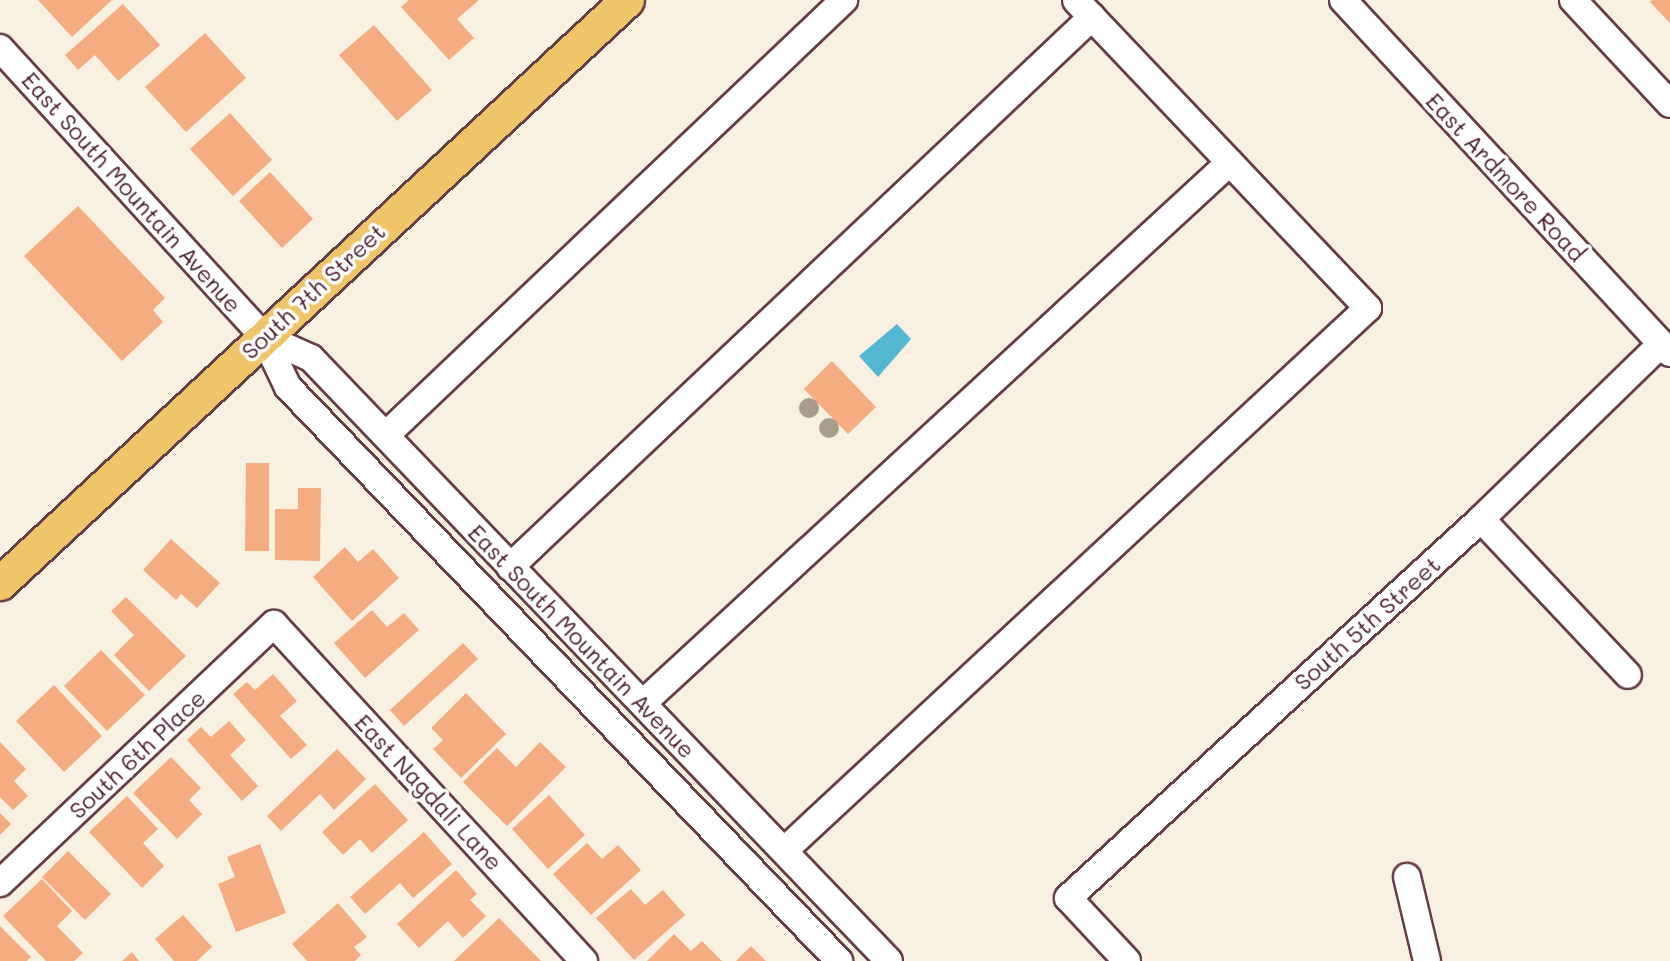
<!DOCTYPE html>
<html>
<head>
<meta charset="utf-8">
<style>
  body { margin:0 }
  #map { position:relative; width:1670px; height:961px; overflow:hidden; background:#f8f1e2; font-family:Mali,sans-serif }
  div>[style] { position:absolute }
  .water>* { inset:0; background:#53b7d2 }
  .building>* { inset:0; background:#f5ac80 }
  .roads { filter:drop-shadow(2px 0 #643e46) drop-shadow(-2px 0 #643e46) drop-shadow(0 2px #643e46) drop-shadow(0 -2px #643e46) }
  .minor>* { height:26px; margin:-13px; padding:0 13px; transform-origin:13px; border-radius:13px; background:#fff }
  .major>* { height:33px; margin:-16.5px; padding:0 16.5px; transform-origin:16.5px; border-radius:16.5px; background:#f0c469 }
  .trees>* { width:20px; height:20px; margin:-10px; border-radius:50%; background:#a79d8a }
  span { translate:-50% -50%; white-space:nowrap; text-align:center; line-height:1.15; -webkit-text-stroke:7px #fff; paint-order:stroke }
  .street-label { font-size:23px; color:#4a1f2b }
</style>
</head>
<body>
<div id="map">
  <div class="water">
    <i style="clip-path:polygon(897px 324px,911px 339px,878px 377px,859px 356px)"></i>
  </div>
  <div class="building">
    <i style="clip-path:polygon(38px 0,112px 0,72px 37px)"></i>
    <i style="clip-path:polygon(409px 0,479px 0,457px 19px,474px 38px,449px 60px,401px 7px)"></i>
    <i style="clip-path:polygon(1652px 0,1670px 0,1670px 23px,1650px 2px)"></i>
    <i style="clip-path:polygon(123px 4px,160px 45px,118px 81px,95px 55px,78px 70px,65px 55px)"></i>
    <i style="clip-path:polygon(374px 25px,432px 90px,397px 121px,339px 55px)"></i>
    <i style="clip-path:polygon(205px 33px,246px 78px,186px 132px,145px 87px)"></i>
    <i style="clip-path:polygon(230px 113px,272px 160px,233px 196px,190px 149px)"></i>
    <i style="clip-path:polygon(270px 172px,313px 219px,282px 248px,239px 201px)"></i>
    <i style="clip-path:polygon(78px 206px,165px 298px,153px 310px,163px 322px,122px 361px,24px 256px)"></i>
    <i style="clip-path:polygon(832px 361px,876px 407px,848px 434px,804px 389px)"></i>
    <i style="clip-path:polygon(246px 463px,269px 463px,269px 551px,245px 551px)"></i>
    <i style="clip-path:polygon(298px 488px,321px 488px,320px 561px,275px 560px,275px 509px,298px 509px)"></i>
    <i style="clip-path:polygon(171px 539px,220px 583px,197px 608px,181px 594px,176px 600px,143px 570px)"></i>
    <i style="clip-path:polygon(345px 547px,358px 562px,373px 549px,399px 578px,352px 621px,313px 577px)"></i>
    <i style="clip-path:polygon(126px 597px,186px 656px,149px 691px,114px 655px,134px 635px,111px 611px)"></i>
    <i style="clip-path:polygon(372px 610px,387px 627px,404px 613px,419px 630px,365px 678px,334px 643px)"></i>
    <i style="clip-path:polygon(463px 643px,478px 659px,404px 726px,390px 710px)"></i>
    <i style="clip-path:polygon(101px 650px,145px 695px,107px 731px,64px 686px)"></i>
    <i style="clip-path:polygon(273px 674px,297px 701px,280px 716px,307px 745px,291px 759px,233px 694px,247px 682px,255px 690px)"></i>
    <i style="clip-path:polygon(54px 685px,102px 736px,64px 772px,16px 721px)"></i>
    <i style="clip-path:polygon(466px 693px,506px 734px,461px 778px,433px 749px,443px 740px,431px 728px)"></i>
    <i style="clip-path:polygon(229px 721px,246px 740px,230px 755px,258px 786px,242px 801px,187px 740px,201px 727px,211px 737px)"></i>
    <i style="clip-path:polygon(0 742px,26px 769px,14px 781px,28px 796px,13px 810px,0 797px)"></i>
    <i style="clip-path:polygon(540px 742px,566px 767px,507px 826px,463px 782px,497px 748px,516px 767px)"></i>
    <i style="clip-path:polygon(337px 749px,366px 779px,334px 810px,320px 794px,281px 831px,267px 816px)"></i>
    <i style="clip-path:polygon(171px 757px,201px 788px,189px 800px,202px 814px,177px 839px,133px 793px)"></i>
    <i style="clip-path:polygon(375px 784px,408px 820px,372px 853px,360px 839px,343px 855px,322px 832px)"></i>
    <i style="clip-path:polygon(549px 795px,585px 835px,548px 869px,512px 829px)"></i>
    <i style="clip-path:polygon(127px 796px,158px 829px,143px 843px,164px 866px,142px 888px,89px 832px)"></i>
    <i style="clip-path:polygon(0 813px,11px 824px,0 835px)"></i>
    <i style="clip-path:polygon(424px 832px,452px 864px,413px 898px,400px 883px,365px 914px,350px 897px)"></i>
    <i style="clip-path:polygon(587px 843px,602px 859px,618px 845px,641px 870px,591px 915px,553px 874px)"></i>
    <i style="clip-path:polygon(260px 844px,286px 913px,236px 932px,218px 884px,235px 877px,227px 857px)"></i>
    <i style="clip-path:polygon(68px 851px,111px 894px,85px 920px,42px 877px)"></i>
    <i style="clip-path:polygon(456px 870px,477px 894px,470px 900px,486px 916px,463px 938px,448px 921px,419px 948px,397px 924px)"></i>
    <i style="clip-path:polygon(42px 879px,72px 911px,57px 926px,83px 953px,74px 961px,46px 961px,3px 916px)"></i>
    <i style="clip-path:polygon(631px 889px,645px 905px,663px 890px,685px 915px,634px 960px,596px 918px)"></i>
    <i style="clip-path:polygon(338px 903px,367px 937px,354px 947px,361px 955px,355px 961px,307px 961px,292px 944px)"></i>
    <i style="clip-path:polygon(183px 915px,212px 947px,197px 961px,174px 961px,155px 939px)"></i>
    <i style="clip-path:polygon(499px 918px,541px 961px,454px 961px)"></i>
    <i style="clip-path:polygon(0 926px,31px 957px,27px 961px,0 961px)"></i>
    <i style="clip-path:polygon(674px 934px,691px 951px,702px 941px,722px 961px,647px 961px)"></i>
    <i style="clip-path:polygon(751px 946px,766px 961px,736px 961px)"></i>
    <i style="clip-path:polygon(132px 952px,139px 961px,122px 961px)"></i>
  </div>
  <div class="roads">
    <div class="minor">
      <i style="left:1343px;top:0;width:481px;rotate:47.2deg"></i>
      <i style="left:1573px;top:0;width:142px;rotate:47deg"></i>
      <i style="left:0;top:48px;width:391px;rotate:47.6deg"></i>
      <i style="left:264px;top:337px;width:55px;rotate:64.4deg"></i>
      <i style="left:288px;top:387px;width:796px;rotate:46.17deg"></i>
      <i style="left:264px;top:337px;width:51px;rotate:24.1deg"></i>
      <i style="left:311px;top:358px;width:835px;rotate:46.21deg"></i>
      <i style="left:386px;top:435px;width:632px;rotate:-43.52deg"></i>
      <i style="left:1481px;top:519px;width:214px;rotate:46.7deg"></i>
      <i style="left:510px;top:567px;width:801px;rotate:-43.38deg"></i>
      <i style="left:643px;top:703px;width:798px;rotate:-42.66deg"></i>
      <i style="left:785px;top:850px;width:796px;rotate:-42.91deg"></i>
      <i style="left:1368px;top:308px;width:424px;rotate:-133.5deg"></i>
      <i style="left:1407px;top:877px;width:86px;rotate:76.6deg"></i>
      <i style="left:0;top:883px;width:377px;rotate:-43.4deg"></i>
      <i style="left:274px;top:624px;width:458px;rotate:47.4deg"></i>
      <i style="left:1127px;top:961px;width:86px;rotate:-133.1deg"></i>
      <i style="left:1068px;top:898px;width:561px;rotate:-42.54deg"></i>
      <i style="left:1481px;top:519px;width:251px;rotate:-44.2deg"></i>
    </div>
    <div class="major">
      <i style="left:0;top:583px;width:856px;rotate:-42.92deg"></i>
    </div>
  </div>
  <div class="trees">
    <i style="left:809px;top:408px"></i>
    <i style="left:829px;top:428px"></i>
  </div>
  <div class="street-label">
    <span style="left:1506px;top:177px;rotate:47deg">East Ardmore Road</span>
    <span style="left:132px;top:192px;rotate:48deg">East South Mountain Avenue</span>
    <span style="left:313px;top:291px;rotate:-43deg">South 7th Street</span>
    <span style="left:1367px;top:623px;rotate:-42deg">South 5th Street</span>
    <span style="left:582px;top:641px;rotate:46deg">East South Mountain Avenue</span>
    <span style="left:137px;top:754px;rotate:-43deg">South 6th Place</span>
    <span style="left:429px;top:792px;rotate:47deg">East Nagdali Lane</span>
  </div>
</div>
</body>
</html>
